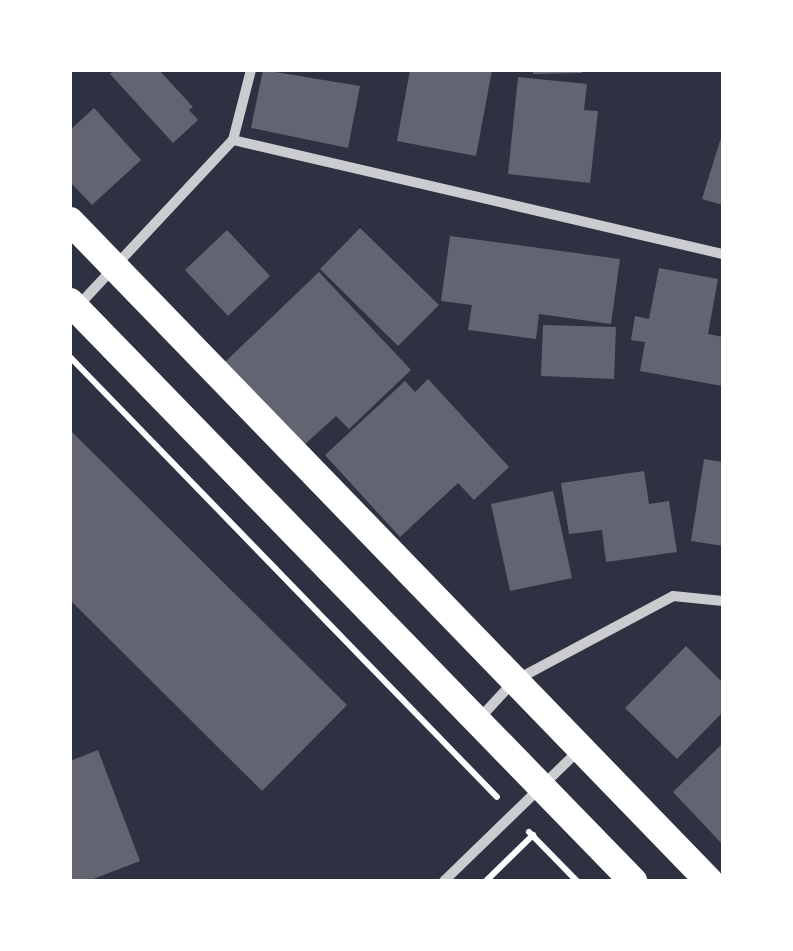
<!DOCTYPE html>
<html>
<head>
<meta charset="utf-8">
<style>
  body { margin:0 }
  #map { position:relative; width:793px; height:951px; overflow:hidden; background:#2d3142; font-family:Lato,sans-serif }
  div>[style] { position:absolute }
  .building>* { inset:0; background:#626471 }
  .path>* { height:6px; margin:-3px; padding:0 3px; transform-origin:3px; border-radius:3px; background:#fff }
  .minor>* { height:10px; margin:-5px; padding:0 5px; transform-origin:5px; border-radius:5px; background:#caccd0 }
  .trunk>* { height:28px; margin:-14px; padding:0 14px; transform-origin:14px; border-radius:14px; background:#fff }
  span { translate:-50% -50%; white-space:nowrap; text-align:center; line-height:1.15; -webkit-text-stroke:8px #fff; paint-order:stroke }
  .frame { position:absolute; inset:0; border:72px solid #fff; pointer-events:none }
</style>
</head>
<body>
<div id="map">
  <div class="building">
    <i style="clip-path:polygon(114px 70px,159px 70px,193px 107px,189px 110px,198px 120px,173px 143px,110px 74px)"></i>
    <i style="clip-path:polygon(263px 70px,360px 86px,348px 148px,251px 128px)"></i>
    <i style="clip-path:polygon(410px 70px,492px 70px,476px 156px,397px 141px)"></i>
    <i style="clip-path:polygon(533px 70px,582px 70px,582px 73px,533px 74px)"></i>
    <i style="clip-path:polygon(518px 77px,587px 84px,584px 110px,598px 111px,590px 183px,508px 174px)"></i>
    <i style="clip-path:polygon(94px 108px,141px 160px,92px 205px,70px 182px,70px 130px)"></i>
    <i style="clip-path:polygon(723px 131px,723px 205px,702px 199px)"></i>
    <i style="clip-path:polygon(360px 228px,439px 305px,398px 346px,320px 269px)"></i>
    <i style="clip-path:polygon(227px 230px,270px 276px,228px 316px,185px 270px)"></i>
    <i style="clip-path:polygon(450px 236px,620px 259px,611px 324px,539px 314px,536px 339px,468px 330px,472px 305px,441px 301px)"></i>
    <i style="clip-path:polygon(659px 268px,718px 279px,708px 334px,723px 337px,722px 386px,640px 371px,645px 342px,631px 340px,635px 316px,649px 319px)"></i>
    <i style="clip-path:polygon(319px 272px,411px 370px,349px 429px,336px 416px,303px 446px,225px 362px)"></i>
    <i style="clip-path:polygon(543px 325px,616px 327px,614px 379px,541px 376px)"></i>
    <i style="clip-path:polygon(428px 379px,509px 467px,474px 500px,458px 483px,400px 537px,325px 455px,405px 381px,415px 392px)"></i>
    <i style="clip-path:polygon(70px 430px,347px 705px,262px 791px,70px 600px)"></i>
    <i style="clip-path:polygon(704px 459px,723px 462px,723px 546px,691px 541px)"></i>
    <i style="clip-path:polygon(644px 471px,649px 504px,669px 501px,677px 552px,606px 562px,602px 530px,569px 534px,561px 483px)"></i>
    <i style="clip-path:polygon(553px 491px,572px 578px,510px 591px,491px 504px)"></i>
    <i style="clip-path:polygon(686px 646px,723px 683px,723px 712px,677px 759px,625px 708px)"></i>
    <i style="clip-path:polygon(723px 743px,723px 845px,673px 792px)"></i>
    <i style="clip-path:polygon(98px 750px,140px 861px,88px 881px,70px 881px,70px 761px)"></i>
  </div>
  <div class="path">
    <i style="left:70px;top:357px;width:613px;rotate:45.86deg"></i>
    <i style="left:529px;top:832px;width:69px;rotate:45.6deg"></i>
    <i style="left:486px;top:881px;width:66px;rotate:-44.4deg"></i>
  </div>
  <div class="minor">
    <i style="left:233px;top:140px;width:503px;rotate:13.1deg"></i>
    <i style="left:78px;top:306px;width:227px;rotate:-47deg"></i>
    <i style="left:233px;top:140px;width:72px;rotate:-75.6deg"></i>
    <i style="left:479px;top:719px;width:52px;rotate:-47.4deg"></i>
    <i style="left:514px;top:681px;width:180px;rotate:-28.1deg"></i>
    <i style="left:673px;top:596px;width:50px;rotate:5.7deg"></i>
    <i style="left:444px;top:881px;width:190px;rotate:-44.1deg"></i>
  </div>
  <div class="trunk">
    <i style="left:70px;top:221px;width:919px;rotate:45.93deg"></i>
    <i style="left:70px;top:302px;width:808px;rotate:45.8deg"></i>
  </div>
  <div class="frame"></div>
</div>
</body>
</html>
